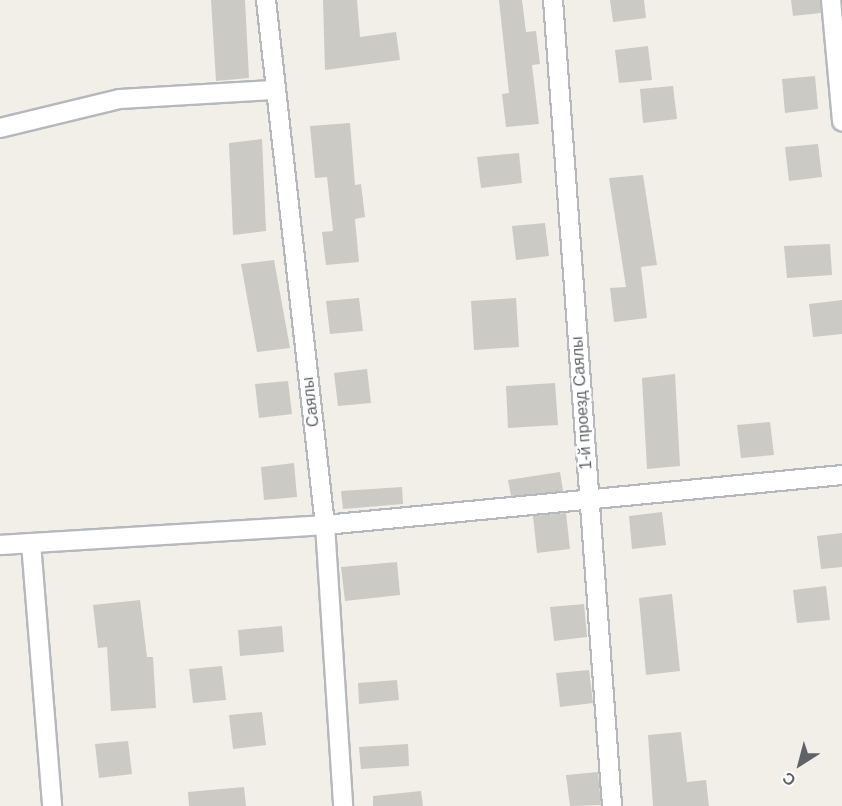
<!DOCTYPE html>
<html>
<head>
<meta charset="utf-8">
<style>
  body { margin:0 }
  #map { position:relative; width:842px; height:806px; overflow:hidden; background:#f1efe8; font-family:Helvetica,sans-serif }
  div>[style] { position:absolute }
  .building>* { inset:0; background:#cccac5 }
  .roads { filter:drop-shadow(2px 0 #b5b8bc) drop-shadow(-2px 0 #b5b8bc) drop-shadow(0 2px #b5b8bc) drop-shadow(0 -2px #b5b8bc) }
  .minor>* { height:18px; margin:-9px; padding:0 9px; transform-origin:9px; border-radius:9px; background:#fff }
  span { translate:-50% -50%; white-space:nowrap; text-align:center; line-height:1.15; -webkit-text-stroke:4.5px #fff; paint-order:stroke }
  .street-label { font-size:16px; color:#5f6368 }
  .north { position:absolute; left:770px; top:734px; width:60px; height:60px; -webkit-text-stroke:4px #fff; paint-order:stroke; rotate:216deg; font-size:16px; font-weight:700; line-height:24px; text-align:center; color:#5f6368 }
  .north::after { content:''; display:block; margin:auto; width:21px; height:27px; background:#5f6368; clip-path:polygon(50% 0,100% 100%,50% 72%,0 100%) }
</style>
</head>
<body>
<div id="map">
  <div class="building">
    <i style="clip-path:polygon(211px 0,245px 0,249px 78px,216px 81px)"></i>
    <i style="clip-path:polygon(323px 0,357px 0,360px 37px,396px 32px,400px 60px,325px 70px)"></i>
    <i style="clip-path:polygon(499px 0,522px 0,526px 32px,536px 31px,540px 64px,532px 65px,539px 124px,506px 127px,502px 94px,509px 93px)"></i>
    <i style="clip-path:polygon(610px 0,644px 0,646px 18px,613px 22px)"></i>
    <i style="clip-path:polygon(791px 0,820px 0,821px 13px,793px 16px)"></i>
    <i style="clip-path:polygon(648px 46px,652px 80px,619px 83px,615px 50px)"></i>
    <i style="clip-path:polygon(815px 76px,818px 109px,785px 113px,782px 79px)"></i>
    <i style="clip-path:polygon(673px 86px,677px 119px,643px 123px,640px 89px)"></i>
    <i style="clip-path:polygon(350px 123px,355px 185px,361px 184px,365px 217px,355px 219px,359px 262px,326px 265px,322px 232px,333px 231px,327px 177px,315px 178px,310px 126px)"></i>
    <i style="clip-path:polygon(262px 139px,266px 231px,233px 235px,229px 143px)"></i>
    <i style="clip-path:polygon(818px 144px,822px 177px,789px 181px,785px 147px)"></i>
    <i style="clip-path:polygon(519px 153px,522px 183px,481px 188px,477px 157px)"></i>
    <i style="clip-path:polygon(643px 175px,657px 265px,641px 267px,647px 318px,614px 322px,610px 288px,626px 287px,609px 178px)"></i>
    <i style="clip-path:polygon(545px 223px,549px 256px,516px 260px,512px 226px)"></i>
    <i style="clip-path:polygon(830px 244px,832px 275px,787px 278px,784px 246px)"></i>
    <i style="clip-path:polygon(274px 260px,290px 348px,257px 352px,241px 264px)"></i>
    <i style="clip-path:polygon(359px 298px,363px 331px,330px 334px,326px 301px)"></i>
    <i style="clip-path:polygon(516px 298px,519px 347px,474px 350px,471px 301px)"></i>
    <i style="clip-path:polygon(842px 300px,842px 334px,813px 337px,809px 304px)"></i>
    <i style="clip-path:polygon(367px 369px,371px 403px,338px 406px,334px 373px)"></i>
    <i style="clip-path:polygon(675px 374px,680px 466px,647px 469px,642px 378px)"></i>
    <i style="clip-path:polygon(288px 381px,292px 414px,259px 418px,255px 384px)"></i>
    <i style="clip-path:polygon(555px 383px,558px 425px,508px 428px,506px 386px)"></i>
    <i style="clip-path:polygon(770px 422px,774px 455px,741px 458px,737px 425px)"></i>
    <i style="clip-path:polygon(294px 463px,297px 497px,264px 500px,261px 467px)"></i>
    <i style="clip-path:polygon(560px 472px,563px 491px,511px 496px,508px 480px)"></i>
    <i style="clip-path:polygon(402px 487px,403px 504px,343px 509px,341px 491px)"></i>
    <i style="clip-path:polygon(662px 512px,666px 545px,632px 549px,629px 516px)"></i>
    <i style="clip-path:polygon(566px 513px,570px 549px,537px 553px,533px 516px)"></i>
    <i style="clip-path:polygon(842px 533px,842px 567px,821px 569px,817px 536px)"></i>
    <i style="clip-path:polygon(397px 562px,400px 595px,345px 601px,341px 567px)"></i>
    <i style="clip-path:polygon(826px 586px,830px 620px,797px 623px,793px 590px)"></i>
    <i style="clip-path:polygon(672px 594px,680px 671px,646px 675px,639px 598px)"></i>
    <i style="clip-path:polygon(140px 600px,147px 657px,153px 657px,156px 708px,111px 711px,107px 647px,98px 648px,93px 605px)"></i>
    <i style="clip-path:polygon(584px 604px,587px 637px,554px 641px,550px 607px)"></i>
    <i style="clip-path:polygon(282px 626px,284px 652px,240px 656px,238px 630px)"></i>
    <i style="clip-path:polygon(222px 666px,226px 700px,193px 703px,189px 669px)"></i>
    <i style="clip-path:polygon(589px 670px,593px 703px,560px 707px,556px 673px)"></i>
    <i style="clip-path:polygon(397px 680px,399px 700px,359px 704px,358px 683px)"></i>
    <i style="clip-path:polygon(262px 712px,266px 745px,233px 749px,229px 715px)"></i>
    <i style="clip-path:polygon(681px 732px,687px 782px,706px 780px,709px 806px,653px 806px,648px 735px)"></i>
    <i style="clip-path:polygon(128px 741px,132px 774px,99px 778px,95px 744px)"></i>
    <i style="clip-path:polygon(408px 744px,409px 766px,361px 769px,359px 747px)"></i>
    <i style="clip-path:polygon(598px 772px,601px 805px,570px 806px,566px 775px)"></i>
    <i style="clip-path:polygon(244px 787px,246px 806px,189px 806px,188px 792px)"></i>
    <i style="clip-path:polygon(421px 791px,423px 806px,373px 806px,373px 796px)"></i>
  </div>
  <div class="roads">
    <div class="minor">
      <i style="left:266px;top:0;width:528px;rotate:83.59deg"></i>
      <i style="left:325px;top:525px;width:282px;rotate:86.3deg"></i>
      <i style="left:553px;top:0;width:808px;rotate:85.81deg"></i>
      <i style="left:831px;top:0;width:122px;rotate:84.8deg"></i>
      <i style="left:0;top:128px;width:123px;rotate:-13.6deg"></i>
      <i style="left:120px;top:99px;width:153px;rotate:-3.4deg"></i>
      <i style="left:31px;top:543px;width:264px;rotate:85.4deg"></i>
      <i style="left:0;top:545px;width:326px;rotate:-3.5deg"></i>
      <i style="left:325px;top:525px;width:519px;rotate:-5.52deg"></i>
    </div>
  </div>
  <div class="street-label">
    <span style="left:311px;top:402px;rotate:-97deg">Саялы</span>
    <span style="left:582px;top:403px;rotate:-94deg">1-й проезд Саялы</span>
  </div>
  <div class="north">С</div>
</div>
</body>
</html>
